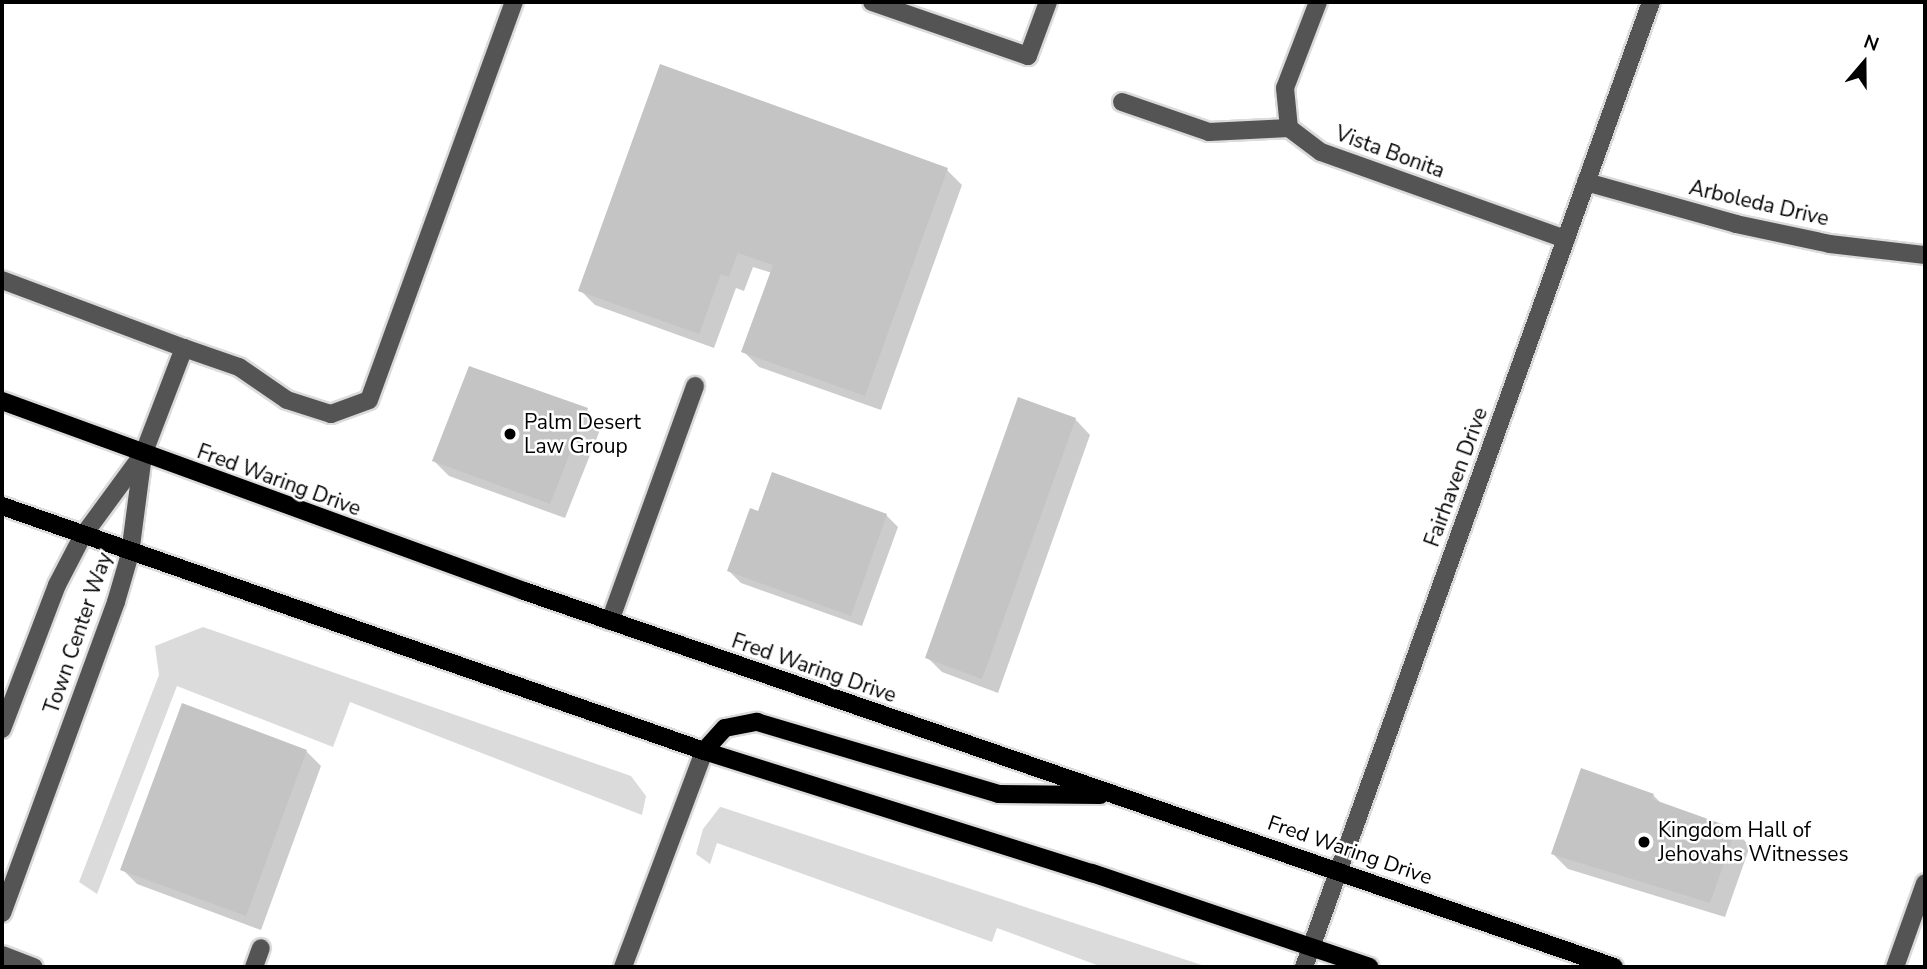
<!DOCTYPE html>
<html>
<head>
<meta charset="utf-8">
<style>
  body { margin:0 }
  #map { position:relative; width:1927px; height:969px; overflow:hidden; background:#fff; font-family:"Nunito Sans",sans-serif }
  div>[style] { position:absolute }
  .green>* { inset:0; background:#dbdbdb }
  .shadow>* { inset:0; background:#0003 }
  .building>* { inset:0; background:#c4c4c4 }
  .roads { filter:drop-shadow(2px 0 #dbdbdb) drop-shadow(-2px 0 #dbdbdb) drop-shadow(0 2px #dbdbdb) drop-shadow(0 -2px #dbdbdb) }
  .minor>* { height:18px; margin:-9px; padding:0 9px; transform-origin:9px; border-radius:9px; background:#545454 }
  .major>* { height:18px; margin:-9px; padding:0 9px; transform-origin:9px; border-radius:9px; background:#000 }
  .dots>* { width:19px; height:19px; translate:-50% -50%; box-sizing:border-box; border:4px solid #fff; border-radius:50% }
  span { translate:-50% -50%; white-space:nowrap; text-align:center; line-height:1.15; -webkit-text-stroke:5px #fff; paint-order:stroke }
  .street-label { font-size:21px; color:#000 }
  .poi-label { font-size:21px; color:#000 }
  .left { translate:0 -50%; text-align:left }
  .frame { position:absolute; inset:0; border:4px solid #000; pointer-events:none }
  .north { position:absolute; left:1829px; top:28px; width:70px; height:70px; -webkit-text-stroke:5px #fff; paint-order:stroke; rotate:20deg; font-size:19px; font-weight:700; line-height:28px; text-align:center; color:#000 }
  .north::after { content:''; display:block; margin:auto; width:24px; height:32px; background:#000; clip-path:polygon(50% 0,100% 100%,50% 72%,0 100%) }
</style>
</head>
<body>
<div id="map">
  <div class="green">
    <i style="clip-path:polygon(203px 627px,631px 776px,646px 796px,642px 815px,350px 702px,333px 747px,177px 686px,97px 894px,79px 882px,159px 675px,155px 646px)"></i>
    <i style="clip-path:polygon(720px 807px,721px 807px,1208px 967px,1102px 967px,997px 928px,992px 942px,717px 843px,710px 864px,696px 854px,703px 829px)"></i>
  </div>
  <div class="shadow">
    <i style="clip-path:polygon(947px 170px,962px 185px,881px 410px,759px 367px,743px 351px,772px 273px,753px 267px,744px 291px,736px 288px,714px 348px,595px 305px,580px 290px)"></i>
    <i style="clip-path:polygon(587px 410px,602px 425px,565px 518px,449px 476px,434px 461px)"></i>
    <i style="clip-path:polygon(1075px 419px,1090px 435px,998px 693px,942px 672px,927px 657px)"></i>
    <i style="clip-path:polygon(886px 515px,898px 527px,862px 626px,741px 583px,729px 571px)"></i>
    <i style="clip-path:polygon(306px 751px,321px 766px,261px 930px,137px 884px,122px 869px)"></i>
    <i style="clip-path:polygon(1653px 795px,1663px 805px,1735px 831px,1750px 846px,1725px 917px,1568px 869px,1553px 854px)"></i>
  </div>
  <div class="building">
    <i style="clip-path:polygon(660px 64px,948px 168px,865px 396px,741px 352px,773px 265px,738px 253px,729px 277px,721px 274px,699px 334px,578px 291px)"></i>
    <i style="clip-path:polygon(469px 366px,588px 408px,550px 504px,432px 461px)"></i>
    <i style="clip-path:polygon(1018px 397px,1076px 418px,982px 679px,925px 658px)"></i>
    <i style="clip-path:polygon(772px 472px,887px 514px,851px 616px,727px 571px,750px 508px,758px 511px)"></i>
    <i style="clip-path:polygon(182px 703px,307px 750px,246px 916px,120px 870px)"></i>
    <i style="clip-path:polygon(1581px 768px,1654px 794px,1652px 799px,1736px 829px,1710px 903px,1551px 854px)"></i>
  </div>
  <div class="roads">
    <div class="minor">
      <i style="left:872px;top:2px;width:165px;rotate:19.1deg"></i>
      <i style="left:1028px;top:56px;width:58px;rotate:-69.7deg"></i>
      <i style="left:1318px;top:2px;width:92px;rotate:111deg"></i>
      <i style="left:1285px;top:88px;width:40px;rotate:84.3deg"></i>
      <i style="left:1289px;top:128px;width:40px;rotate:37deg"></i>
      <i style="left:1321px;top:152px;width:260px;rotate:19.6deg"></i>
      <i style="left:1122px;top:102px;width:92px;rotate:19deg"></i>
      <i style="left:1209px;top:132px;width:80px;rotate:-2.9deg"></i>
      <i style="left:1586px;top:182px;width:156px;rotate:15.6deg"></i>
      <i style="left:1736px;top:224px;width:96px;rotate:12deg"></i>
      <i style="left:1830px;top:244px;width:96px;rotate:6.6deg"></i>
      <i style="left:2px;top:280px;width:194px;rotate:20.5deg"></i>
      <i style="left:184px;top:348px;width:115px;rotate:111deg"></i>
      <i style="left:143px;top:455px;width:100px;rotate:97.5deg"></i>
      <i style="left:130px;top:554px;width:50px;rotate:106.3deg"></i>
      <i style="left:116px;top:602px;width:331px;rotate:110.1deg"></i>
      <i style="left:184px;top:348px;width:58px;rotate:19.1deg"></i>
      <i style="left:239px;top:367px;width:58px;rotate:34.5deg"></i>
      <i style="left:287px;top:400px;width:46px;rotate:17.7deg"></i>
      <i style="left:331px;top:414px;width:40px;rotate:-20.2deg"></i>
      <i style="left:369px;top:400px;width:424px;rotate:-70deg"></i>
      <i style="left:610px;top:621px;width:250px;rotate:-70.1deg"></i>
      <i style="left:2px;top:729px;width:154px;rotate:-69.1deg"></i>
      <i style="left:57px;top:585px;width:54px;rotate:-62.5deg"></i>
      <i style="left:82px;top:537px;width:98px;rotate:-53.7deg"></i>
      <i style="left:2px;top:955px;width:34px;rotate:21deg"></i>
      <i style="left:254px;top:967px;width:20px;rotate:-70deg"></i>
      <i style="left:623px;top:967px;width:231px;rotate:-69.4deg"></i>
      <i style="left:1304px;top:967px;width:1025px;rotate:-70.22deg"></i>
      <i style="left:1895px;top:967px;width:89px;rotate:-70.3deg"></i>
    </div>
    <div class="major">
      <i style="left:2px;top:401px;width:556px;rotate:20deg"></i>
      <i style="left:524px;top:591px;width:1153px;rotate:19.03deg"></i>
      <i style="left:2px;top:506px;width:744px;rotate:19.24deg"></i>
      <i style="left:704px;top:751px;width:407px;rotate:17.5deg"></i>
      <i style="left:1092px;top:873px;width:293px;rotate:18.7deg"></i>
      <i style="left:704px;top:751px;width:31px;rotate:-48deg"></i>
      <i style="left:725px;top:728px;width:33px;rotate:-11deg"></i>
      <i style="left:757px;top:722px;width:252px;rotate:16.6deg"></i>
      <i style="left:998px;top:794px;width:102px;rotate:0.6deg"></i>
    </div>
  </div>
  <div class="dots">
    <i style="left:510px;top:434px;background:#000"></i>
    <i style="left:1644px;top:842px;background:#000"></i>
  </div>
  <div class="street-label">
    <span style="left:1390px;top:152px;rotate:20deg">Vista Bonita</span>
    <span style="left:1759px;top:203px;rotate:13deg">Arboleda Drive</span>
    <span style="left:1456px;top:477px;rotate:-70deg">Fairhaven Drive</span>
    <span style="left:279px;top:480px;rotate:20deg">Fred Waring Drive</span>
    <span style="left:78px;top:633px;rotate:-71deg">Town Center Way</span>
    <span style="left:814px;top:668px;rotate:19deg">Fred Waring Drive</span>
    <span style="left:1350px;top:850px;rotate:19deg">Fred Waring Drive</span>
  </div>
  <div class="poi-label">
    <span class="left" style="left:524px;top:434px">Palm Desert<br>Law Group</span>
    <span class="left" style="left:1658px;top:842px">Kingdom Hall of<br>Jehovahs Witnesses</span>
  </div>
  <div class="frame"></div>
  <div class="north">N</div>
</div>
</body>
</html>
